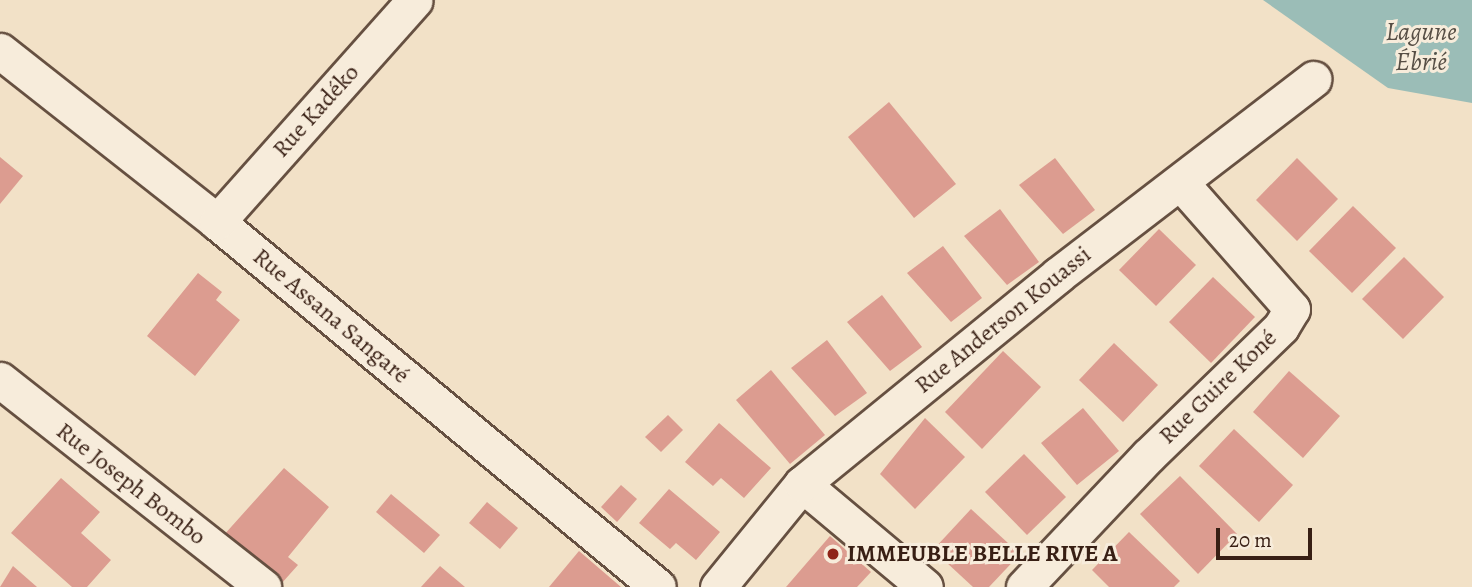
<!DOCTYPE html>
<html>
<head>
<meta charset="utf-8">
<style>
  body { margin:0 }
  #map { position:relative; width:1472px; height:587px; overflow:hidden; background:#f2e1c7; font-family:Alegreya,serif }
  div>[style] { position:absolute }
  .water>* { inset:0; background:#9bbdb7 }
  .building>* { inset:0; background:#dc9c90 }
  .roads { filter:drop-shadow(2px 0 #665041) drop-shadow(-2px 0 #665041) drop-shadow(0 2px #665041) drop-shadow(0 -2px #665041) }
  .minor>* { height:35px; margin:-17.5px; padding:0 17.5px; transform-origin:17.5px; border-radius:17.5px; background:#f7ecdb }
  .dots>* { width:19px; height:19px; translate:-50% -50%; box-sizing:border-box; border:4px solid #f7ecdb; border-radius:50% }
  span { translate:-50% -50%; white-space:nowrap; text-align:center; line-height:1.15; -webkit-text-stroke:6px #f7ecdb; paint-order:stroke }
  .street-label { font-size:24px; color:#381f14 }
  .poi-label { font-size:24px; color:#381f14; font-weight:700 }
  .left { translate:0 -50%; text-align:left }
  .water-label { font-size:26px; color:#564e45; font-style:italic }
  .scale { position:absolute; left:1216px; top:528px; width:96px; height:32px; box-sizing:border-box; border:4px solid #381f14; border-top:0; padding-left:9px; font-size:21px; line-height:24px; white-space:nowrap; color:#381f14; -webkit-text-stroke:5px #f7ecdb; paint-order:stroke }
</style>
</head>
<body>
<div id="map">
  <div class="water">
    <i style="clip-path:polygon(1263px 0,1472px 0,1472px 103px,1388px 88px)"></i>
  </div>
  <div class="building">
    <i style="clip-path:polygon(889px 102px,956px 184px,914px 218px,848px 137px)"></i>
    <i style="clip-path:polygon(0 157px,23px 176px,0 204px)"></i>
    <i style="clip-path:polygon(1055px 158px,1095px 210px,1063px 234px,1019px 185px)"></i>
    <i style="clip-path:polygon(1297px 158px,1338px 199px,1297px 241px,1256px 200px)"></i>
    <i style="clip-path:polygon(1353px 206px,1396px 248px,1352px 293px,1309px 251px)"></i>
    <i style="clip-path:polygon(1000px 209px,1039px 262px,1007px 285px,964px 236px)"></i>
    <i style="clip-path:polygon(1159px 229px,1196px 265px,1156px 306px,1119px 270px)"></i>
    <i style="clip-path:polygon(943px 246px,982px 298px,951px 322px,907px 273px)"></i>
    <i style="clip-path:polygon(1404px 257px,1444px 297px,1403px 339px,1362px 299px)"></i>
    <i style="clip-path:polygon(198px 273px,222px 292px,216px 300px,240px 320px,195px 376px,147px 336px)"></i>
    <i style="clip-path:polygon(1213px 277px,1255px 317px,1211px 363px,1169px 322px)"></i>
    <i style="clip-path:polygon(882px 295px,922px 347px,890px 371px,847px 322px)"></i>
    <i style="clip-path:polygon(827px 340px,867px 393px,835px 416px,791px 368px)"></i>
    <i style="clip-path:polygon(1114px 343px,1158px 385px,1123px 422px,1079px 380px)"></i>
    <i style="clip-path:polygon(1003px 351px,1041px 387px,982px 449px,945px 412px)"></i>
    <i style="clip-path:polygon(771px 370px,825px 435px,790px 464px,736px 400px)"></i>
    <i style="clip-path:polygon(1289px 371px,1340px 416px,1303px 458px,1253px 412px)"></i>
    <i style="clip-path:polygon(1083px 408px,1119px 451px,1077px 485px,1041px 443px)"></i>
    <i style="clip-path:polygon(668px 415px,683px 430px,661px 452px,645px 437px)"></i>
    <i style="clip-path:polygon(925px 418px,965px 457px,915px 509px,880px 474px)"></i>
    <i style="clip-path:polygon(719px 423px,771px 468px,744px 498px,721px 478px,713px 486px,685px 462px)"></i>
    <i style="clip-path:polygon(1234px 429px,1293px 485px,1259px 522px,1199px 466px)"></i>
    <i style="clip-path:polygon(1024px 454px,1066px 497px,1027px 535px,985px 492px)"></i>
    <i style="clip-path:polygon(284px 468px,329px 507px,288px 557px,298px 565px,281px 584px,223px 536px)"></i>
    <i style="clip-path:polygon(1180px 476px,1237px 534px,1198px 574px,1140px 514px)"></i>
    <i style="clip-path:polygon(61px 478px,100px 512px,81px 533px,111px 560px,87px 587px,72px 587px,11px 533px)"></i>
    <i style="clip-path:polygon(621px 485px,637px 499px,617px 522px,601px 507px)"></i>
    <i style="clip-path:polygon(669px 489px,720px 532px,696px 560px,676px 543px,670px 549px,639px 523px)"></i>
    <i style="clip-path:polygon(391px 494px,440px 535px,424px 553px,376px 512px)"></i>
    <i style="clip-path:polygon(487px 502px,518px 528px,500px 549px,469px 523px)"></i>
    <i style="clip-path:polygon(971px 509px,1020px 554px,989px 587px,973px 587px,933px 550px)"></i>
    <i style="clip-path:polygon(1129px 532px,1180px 581px,1174px 587px,1109px 587px,1092px 570px)"></i>
    <i style="clip-path:polygon(830px 536px,871px 572px,857px 587px,786px 587px)"></i>
    <i style="clip-path:polygon(579px 551px,621px 587px,549px 587px)"></i>
    <i style="clip-path:polygon(13px 566px,37px 587px,0 587px)"></i>
    <i style="clip-path:polygon(440px 566px,465px 587px,421px 587px)"></i>
  </div>
  <div class="roads">
    <div class="minor">
      <i style="left:0;top:51px;width:276px;rotate:38.2deg"></i>
      <i style="left:217px;top:222px;width:572px;rotate:39.61deg"></i>
      <i style="left:217px;top:222px;width:297px;rotate:-48.3deg"></i>
      <i style="left:0;top:380px;width:335px;rotate:38.2deg"></i>
      <i style="left:802px;top:484px;width:160px;rotate:39.9deg"></i>
      <i style="left:718px;top:587px;width:133px;rotate:-50.8deg"></i>
      <i style="left:802px;top:484px;width:330px;rotate:-39.2deg"></i>
      <i style="left:1058px;top:275px;width:322px;rotate:-37.5deg"></i>
      <i style="left:1024px;top:587px;width:180px;rotate:-46.6deg"></i>
      <i style="left:1148px;top:456px;width:185px;rotate:-44.1deg"></i>
      <i style="left:1281px;top:327px;width:21px;rotate:-59deg"></i>
      <i style="left:1292px;top:309px;width:169px;rotate:-131.4deg"></i>
    </div>
  </div>
  <div class="dots">
    <i style="left:833px;top:554px;background:#8f2418"></i>
  </div>
  <div class="street-label">
    <span style="left:316px;top:111px;rotate:-48deg">Rue Kadéko</span>
    <span style="left:331px;top:316px;rotate:40deg">Rue Assana Sangaré</span>
    <span style="left:1003px;top:320px;rotate:-39deg">Rue Anderson Kouassi</span>
    <span style="left:1218px;top:387px;rotate:-44deg">Rue Guire Koné</span>
    <span style="left:131px;top:484px;rotate:38deg">Rue Joseph Bombo</span>
  </div>
  <div class="poi-label">
    <span class="left" style="left:847px;top:554px">IMMEUBLE BELLE RIVE A</span>
  </div>
  <div class="water-label">
    <span style="left:1421px;top:47px">Lagune<br>Ébrié</span>
  </div>
  <div class="scale">20 m</div>
</div>
</body>
</html>
